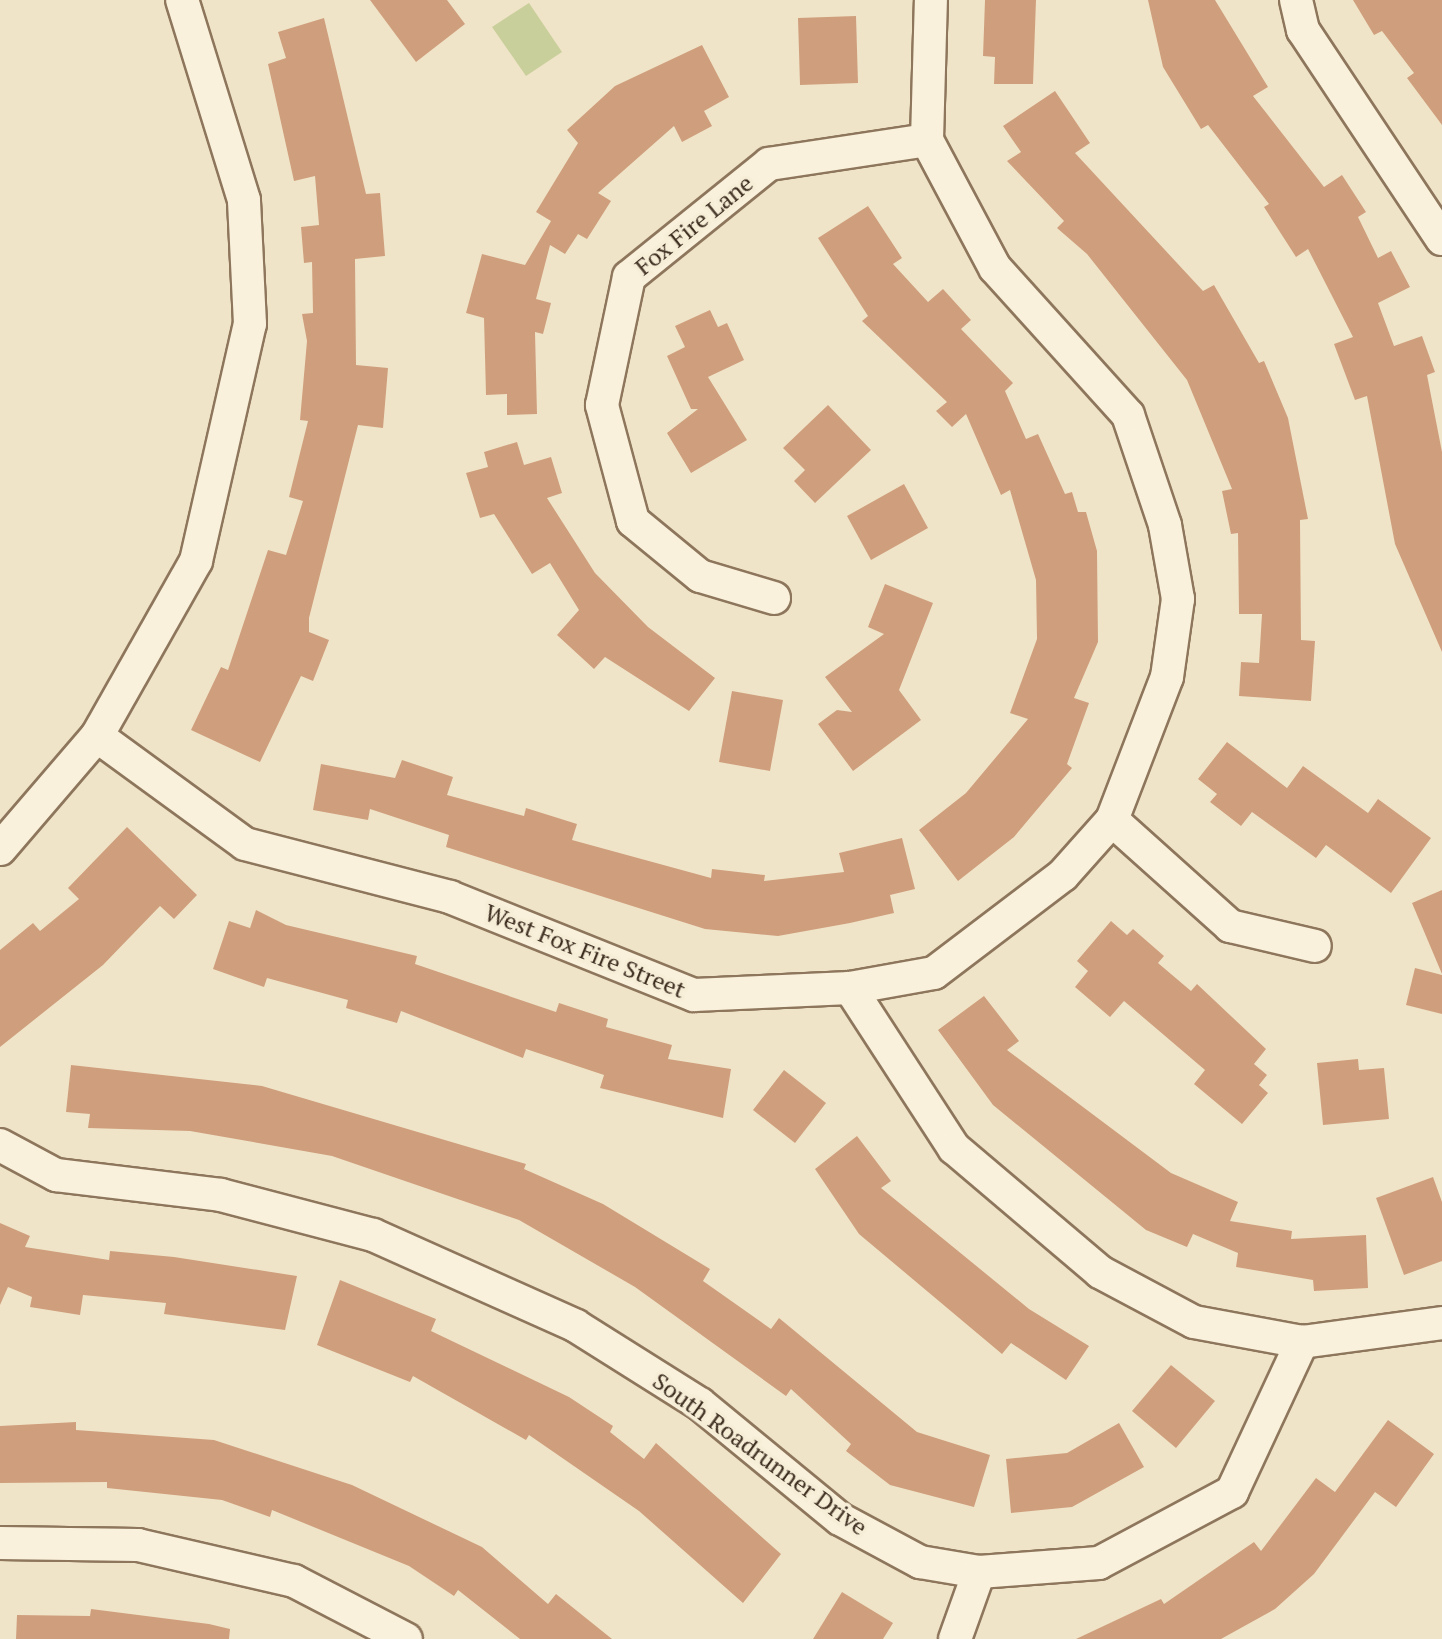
<!DOCTYPE html>
<html>
<head>
<meta charset="utf-8">
<style>
  body { margin:0 }
  #map { position:relative; width:1442px; height:1639px; overflow:hidden; background:#f0e4c8; font-family:"PT Serif",serif }
  div>[style] { position:absolute }
  .green>* { inset:0; background:#c9cf9b }
  .building>* { inset:0; background:#cf9f7d }
  .roads { filter:drop-shadow(2px 0 #8d765c) drop-shadow(-2px 0 #8d765c) drop-shadow(0 2px #8d765c) drop-shadow(0 -2px #8d765c) }
  .minor>* { height:32px; margin:-16px; padding:0 16px; transform-origin:16px; border-radius:16px; background:#faf1dc }
  span { translate:-50% -50%; white-space:nowrap; text-align:center; line-height:1.15; -webkit-text-stroke:7px #f7eed8; paint-order:stroke }
  .street-label { font-size:24px; color:#3d2e20 }
</style>
</head>
<body>
<div id="map">
  <div class="green">
    <i style="clip-path:polygon(529px 3px,562px 52px,526px 76px,492px 27px)"></i>
  </div>
  <div class="building">
    <i style="clip-path:polygon(370px 0,447px 0,465px 24px,416px 62px)"></i>
    <i style="clip-path:polygon(985px 0,1036px 0,1033px 84px,994px 84px,995px 57px,983px 56px)"></i>
    <i style="clip-path:polygon(1148px 0,1215px 0,1268px 87px,1253px 96px,1324px 187px,1342px 175px,1366px 212px,1358px 217px,1378px 258px,1391px 251px,1410px 287px,1378px 303px,1394px 346px,1422px 336px,1435px 372px,1427px 375px,1442px 452px,1442px 652px,1395px 544px,1367px 396px,1355px 400px,1334px 344px,1353px 337px,1308px 249px,1296px 257px,1264px 207px,1269px 204px,1208px 125px,1201px 129px,1163px 67px)"></i>
    <i style="clip-path:polygon(1353px 0,1442px 0,1442px 125px,1407px 78px,1414px 73px,1382px 31px,1374px 35px)"></i>
    <i style="clip-path:polygon(856px 16px,858px 83px,800px 85px,798px 18px)"></i>
    <i style="clip-path:polygon(324px 18px,366px 194px,380px 193px,385px 256px,355px 259px,356px 365px,388px 368px,383px 428px,358px 425px,309px 618px,309px 632px,329px 640px,313px 681px,301px 676px,260px 762px,191px 730px,221px 667px,228px 670px,268px 550px,286px 555px,303px 501px,289px 497px,308px 421px,300px 420px,307px 341px,302px 314px,313px 313px,312px 262px,304px 263px,301px 227px,319px 225px,315px 176px,294px 181px,268px 64px,286px 58px,278px 32px)"></i>
    <i style="clip-path:polygon(702px 45px,729px 97px,704px 111px,712px 126px,682px 142px,674px 126px,598px 193px,611px 201px,587px 239px,578px 234px,565px 254px,550px 245px,536px 299px,551px 303px,543px 334px,535px 332px,537px 414px,507px 415px,507px 394px,486px 395px,484px 318px,466px 313px,482px 254px,525px 265px,551px 221px,536px 212px,578px 143px,567px 130px,615px 86px)"></i>
    <i style="clip-path:polygon(1055px 91px,1090px 143px,1075px 153px,1203px 291px,1214px 285px,1259px 363px,1264px 361px,1288px 418px,1308px 519px,1300px 520px,1301px 640px,1315px 641px,1311px 701px,1239px 696px,1241px 662px,1259px 663px,1262px 614px,1239px 614px,1238px 533px,1231px 534px,1222px 491px,1232px 489px,1187px 380px,1087px 254px,1057px 228px,1064px 221px,1007px 161px,1021px 152px,1003px 126px)"></i>
    <i style="clip-path:polygon(868px 206px,902px 258px,893px 264px,928px 302px,943px 289px,971px 320px,961px 329px,1013px 383px,1005px 391px,1026px 439px,1038px 434px,1065px 494px,1072px 492px,1078px 512px,1086px 512px,1097px 551px,1098px 642px,1074px 698px,1089px 703px,1067px 764px,1072px 768px,1014px 837px,958px 881px,919px 830px,966px 793px,1028px 719px,1010px 713px,1037px 639px,1036px 580px,1010px 490px,1001px 495px,966px 414px,952px 427px,936px 411px,947px 402px,862px 321px,868px 316px,818px 238px)"></i>
    <i style="clip-path:polygon(710px 310px,718px 327px,727px 323px,744px 360px,708px 377px,747px 440px,691px 473px,667px 433px,698px 409px,691px 409px,667px 356px,685px 347px,675px 326px)"></i>
    <i style="clip-path:polygon(828px 405px,871px 450px,815px 503px,794px 481px,805px 470px,783px 448px)"></i>
    <i style="clip-path:polygon(517px 442px,524px 465px,551px 457px,562px 493px,547px 498px,595px 573px,648px 627px,715px 678px,689px 711px,605px 657px,594px 669px,557px 635px,579px 610px,550px 563px,532px 574px,494px 514px,480px 518px,466px 473px,488px 467px,484px 452px)"></i>
    <i style="clip-path:polygon(904px 484px,928px 528px,871px 560px,847px 516px)"></i>
    <i style="clip-path:polygon(885px 584px,933px 603px,899px 690px,921px 720px,853px 771px,818px 724px,837px 710px,852px 712px,825px 677px,884px 634px,868px 627px)"></i>
    <i style="clip-path:polygon(732px 691px,783px 700px,770px 771px,719px 762px)"></i>
    <i style="clip-path:polygon(1227px 742px,1287px 788px,1303px 766px,1368px 813px,1378px 799px,1431px 838px,1391px 893px,1326px 845px,1316px 858px,1252px 812px,1241px 826px,1210px 802px,1217px 794px,1198px 779px)"></i>
    <i style="clip-path:polygon(402px 760px,453px 777px,447px 795px,524px 816px,526px 808px,577px 824px,572px 840px,711px 878px,712px 869px,765px 875px,764px 881px,844px 872px,839px 853px,902px 838px,915px 889px,890px 895px,894px 913px,850px 923px,778px 936px,705px 929px,446px 847px,449px 835px,370px 809px,368px 820px,313px 810px,321px 764px,395px 778px)"></i>
    <i style="clip-path:polygon(127px 827px,197px 895px,174px 919px,160px 906px,103px 965px,0 1047px,0 950px,33px 923px,40px 931px,79px 899px,68px 888px)"></i>
    <i style="clip-path:polygon(1442px 890px,1442px 974px,1412px 903px)"></i>
    <i style="clip-path:polygon(256px 910px,286px 925px,417px 956px,415px 964px,556px 1012px,559px 1003px,608px 1019px,606px 1027px,672px 1045px,668px 1059px,731px 1069px,723px 1118px,600px 1088px,604px 1075px,526px 1049px,523px 1058px,401px 1011px,397px 1023px,346px 1008px,348px 1000px,267px 978px,264px 987px,213px 969px,229px 921px,250px 928px)"></i>
    <i style="clip-path:polygon(1111px 921px,1127px 935px,1133px 929px,1164px 956px,1158px 963px,1191px 991px,1197px 984px,1266px 1049px,1254px 1064px,1267px 1075px,1259px 1085px,1268px 1093px,1242px 1124px,1194px 1084px,1205px 1070px,1124px 1001px,1110px 1017px,1075px 987px,1088px 971px,1077px 961px)"></i>
    <i style="clip-path:polygon(1415px 968px,1442px 975px,1442px 1014px,1406px 1005px)"></i>
    <i style="clip-path:polygon(984px 996px,1019px 1041px,1007px 1050px,1171px 1173px,1238px 1202px,1230px 1221px,1292px 1231px,1291px 1239px,1366px 1235px,1368px 1288px,1314px 1291px,1313px 1280px,1236px 1267px,1238px 1253px,1193px 1234px,1187px 1247px,1146px 1230px,993px 1105px,938px 1030px)"></i>
    <i style="clip-path:polygon(1358px 1059px,1359px 1070px,1384px 1068px,1389px 1119px,1323px 1125px,1317px 1063px)"></i>
    <i style="clip-path:polygon(71px 1065px,262px 1086px,526px 1164px,524px 1169px,603px 1204px,710px 1269px,703px 1281px,771px 1329px,779px 1318px,917px 1432px,990px 1455px,974px 1507px,890px 1485px,846px 1451px,851px 1444px,791px 1389px,786px 1396px,635px 1287px,519px 1220px,332px 1156px,190px 1131px,88px 1128px,90px 1114px,66px 1112px)"></i>
    <i style="clip-path:polygon(784px 1070px,826px 1103px,795px 1143px,753px 1110px)"></i>
    <i style="clip-path:polygon(857px 1136px,891px 1181px,881px 1188px,1029px 1309px,1089px 1346px,1066px 1380px,1011px 1343px,1002px 1354px,859px 1234px,815px 1169px)"></i>
    <i style="clip-path:polygon(1433px 1177px,1442px 1202px,1442px 1261px,1404px 1275px,1376px 1198px)"></i>
    <i style="clip-path:polygon(0 1223px,30px 1236px,25px 1247px,109px 1260px,110px 1251px,174px 1257px,297px 1276px,285px 1330px,164px 1314px,166px 1303px,83px 1295px,80px 1315px,30px 1307px,32px 1297px,8px 1287px,0 1305px)"></i>
    <i style="clip-path:polygon(340px 1280px,436px 1319px,431px 1331px,569px 1397px,613px 1426px,610px 1432px,644px 1459px,656px 1443px,781px 1554px,743px 1603px,639px 1511px,529px 1435px,526px 1440px,413px 1376px,410px 1382px,317px 1345px)"></i>
    <i style="clip-path:polygon(1171px 1365px,1215px 1401px,1176px 1448px,1132px 1411px)"></i>
    <i style="clip-path:polygon(1388px 1420px,1434px 1454px,1396px 1507px,1375px 1492px,1314px 1574px,1275px 1609px,1221px 1639px,1076px 1639px,1161px 1599px,1164px 1604px,1254px 1542px,1261px 1551px,1316px 1478px,1335px 1492px)"></i>
    <i style="clip-path:polygon(76px 1422px,76px 1430px,214px 1440px,352px 1485px,482px 1547px,548px 1604px,556px 1594px,612px 1639px,520px 1639px,458px 1590px,454px 1596px,409px 1566px,272px 1510px,270px 1517px,222px 1500px,107px 1488px,107px 1482px,0 1483px,0 1426px)"></i>
    <i style="clip-path:polygon(1119px 1423px,1144px 1467px,1072px 1507px,1011px 1513px,1006px 1459px,1067px 1453px)"></i>
    <i style="clip-path:polygon(842px 1592px,893px 1623px,883px 1639px,813px 1639px)"></i>
    <i style="clip-path:polygon(91px 1609px,209px 1624px,230px 1629px,229px 1639px,16px 1639px,17px 1615px,90px 1616px)"></i>
  </div>
  <div class="roads">
    <div class="minor">
      <i style="left:1296px;top:0;width:31px;rotate:77deg"></i>
      <i style="left:1303px;top:30px;width:251px;rotate:56.4deg"></i>
      <i style="left:774px;top:598px;width:77px;rotate:-163.4deg"></i>
      <i style="left:700px;top:576px;width:87px;rotate:-140.6deg"></i>
      <i style="left:633px;top:521px;width:120px;rotate:-105deg"></i>
      <i style="left:602px;top:405px;width:131px;rotate:-78.1deg"></i>
      <i style="left:629px;top:277px;width:180px;rotate:-38.9deg"></i>
      <i style="left:769px;top:164px;width:160px;rotate:-8.6deg"></i>
      <i style="left:97px;top:736px;width:183px;rotate:36.1deg"></i>
      <i style="left:245px;top:844px;width:212px;rotate:14.5deg"></i>
      <i style="left:450px;top:897px;width:263px;rotate:21.9deg"></i>
      <i style="left:694px;top:995px;width:156px;rotate:-2.6deg"></i>
      <i style="left:850px;top:988px;width:85px;rotate:-10.1deg"></i>
      <i style="left:934px;top:973px;width:162px;rotate:-37.2deg"></i>
      <i style="left:1063px;top:875px;width:74px;rotate:-48.3deg"></i>
      <i style="left:1112px;top:820px;width:153px;rotate:-69deg"></i>
      <i style="left:1167px;top:677px;width:79px;rotate:-82deg"></i>
      <i style="left:1178px;top:599px;width:75px;rotate:-100deg"></i>
      <i style="left:1165px;top:525px;width:116px;rotate:-108.6deg"></i>
      <i style="left:1128px;top:415px;width:198px;rotate:-132.1deg"></i>
      <i style="left:995px;top:268px;width:145px;rotate:-118deg"></i>
      <i style="left:927px;top:140px;width:140px;rotate:-88.4deg"></i>
      <i style="left:1112px;top:820px;width:159px;rotate:41.9deg"></i>
      <i style="left:1230px;top:926px;width:87px;rotate:13.2deg"></i>
      <i style="left:0;top:849px;width:149px;rotate:-49.4deg"></i>
      <i style="left:97px;top:736px;width:201px;rotate:-60.5deg"></i>
      <i style="left:196px;top:561px;width:243px;rotate:-77.2deg"></i>
      <i style="left:250px;top:324px;width:124px;rotate:-92.8deg"></i>
      <i style="left:244px;top:200px;width:209px;rotate:-107.2deg"></i>
      <i style="left:850px;top:988px;width:191px;rotate:57deg"></i>
      <i style="left:954px;top:1148px;width:192px;rotate:40.3deg"></i>
      <i style="left:1100px;top:1272px;width:106px;rotate:28deg"></i>
      <i style="left:1194px;top:1322px;width:110px;rotate:10.5deg"></i>
      <i style="left:1302px;top:1342px;width:141px;rotate:-7.7deg"></i>
      <i style="left:0;top:1145px;width:64px;rotate:28.2deg"></i>
      <i style="left:56px;top:1175px;width:166px;rotate:6.9deg"></i>
      <i style="left:221px;top:1195px;width:157px;rotate:14.7deg"></i>
      <i style="left:373px;top:1235px;width:222px;rotate:24.1deg"></i>
      <i style="left:576px;top:1326px;width:146px;rotate:32.2deg"></i>
      <i style="left:700px;top:1404px;width:181px;rotate:39.4deg"></i>
      <i style="left:840px;top:1519px;width:91px;rotate:28.3deg"></i>
      <i style="left:920px;top:1562px;width:60px;rotate:9.6deg"></i>
      <i style="left:979px;top:1572px;width:120px;rotate:-4.3deg"></i>
      <i style="left:1099px;top:1563px;width:151px;rotate:-28.1deg"></i>
      <i style="left:1232px;top:1492px;width:166px;rotate:-65deg"></i>
      <i style="left:0;top:1543px;width:138px;rotate:0.8deg"></i>
      <i style="left:138px;top:1545px;width:160px;rotate:13deg"></i>
      <i style="left:294px;top:1581px;width:126px;rotate:27.4deg"></i>
      <i style="left:955px;top:1639px;width:71px;rotate:-70.3deg"></i>
    </div>
  </div>
  <div class="street-label">
    <span style="left:694px;top:225px;rotate:-39deg">Fox Fire Lane</span>
    <span style="left:585px;top:951px;rotate:22deg">West Fox Fire Street</span>
    <span style="left:760px;top:1454px;rotate:36deg">South Roadrunner Drive</span>
  </div>
</div>
</body>
</html>
